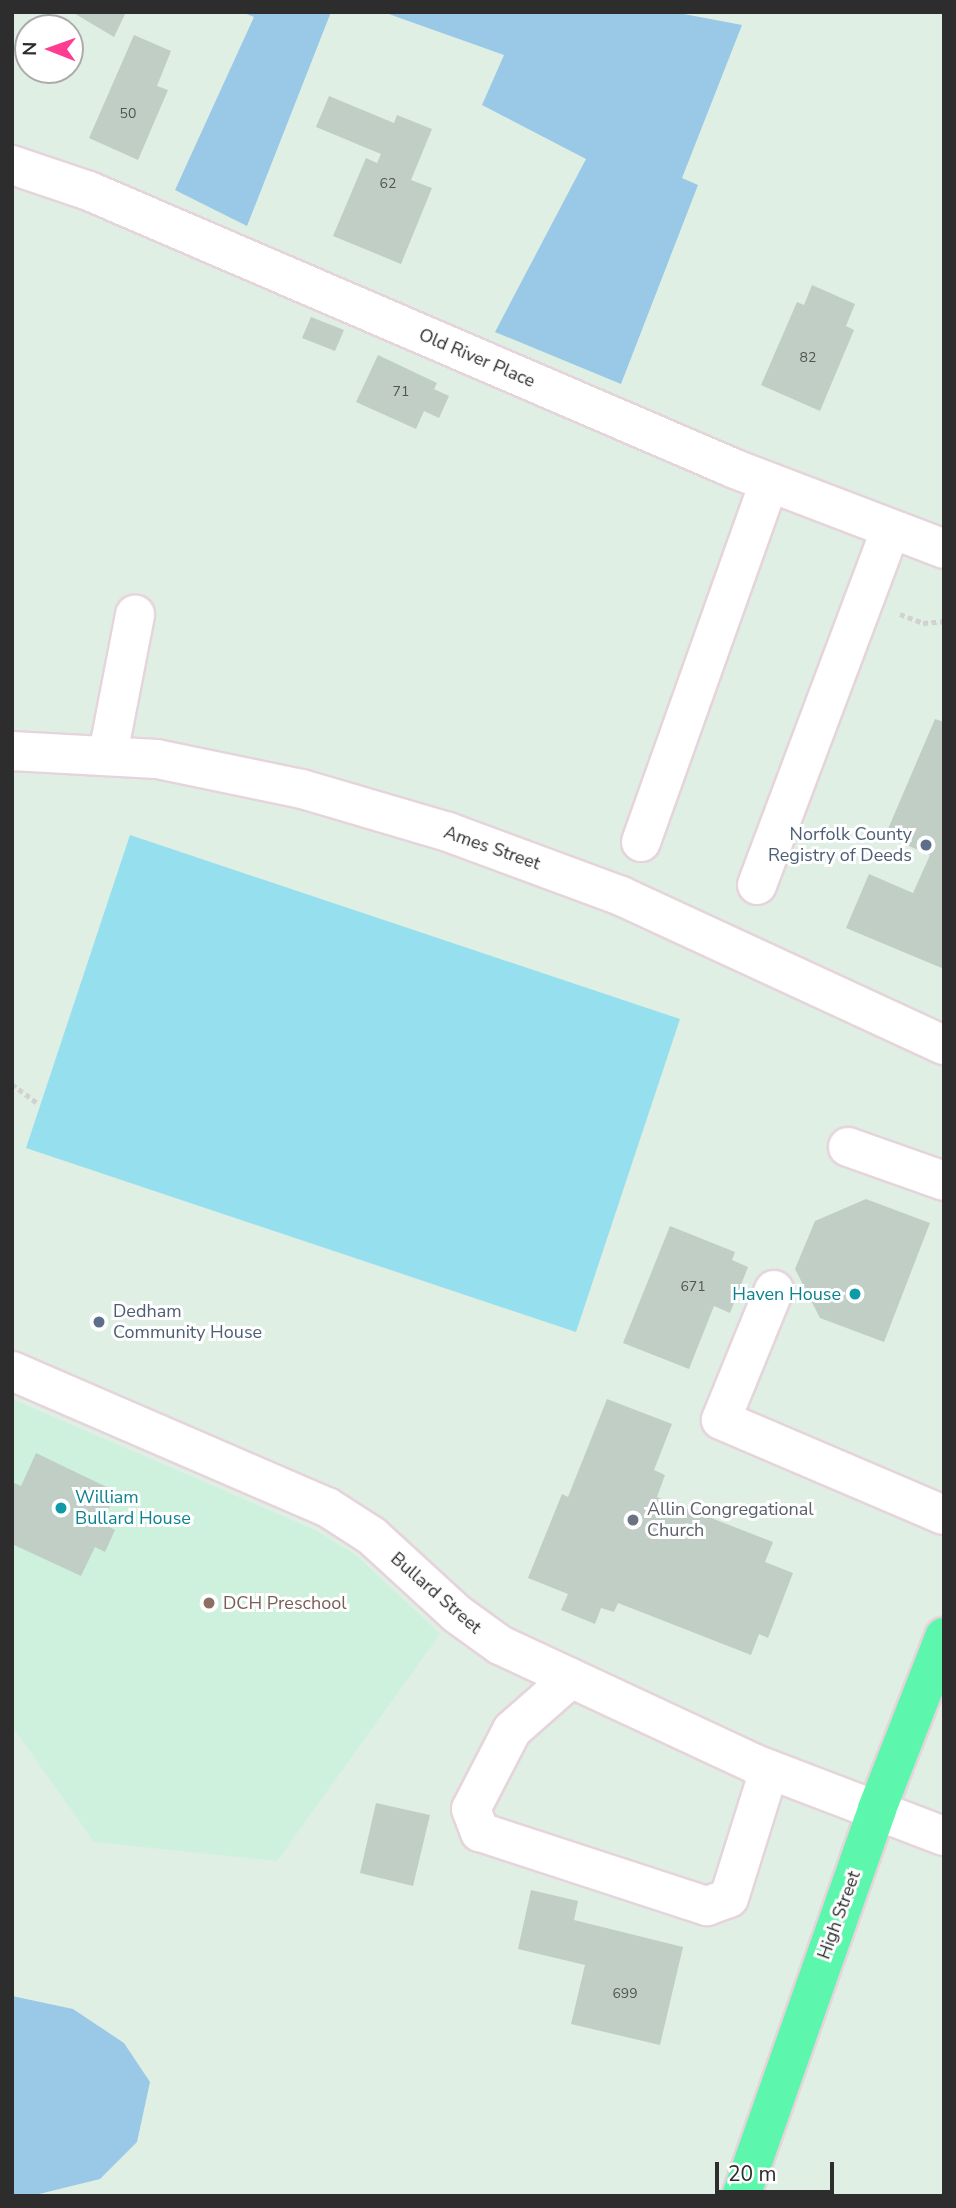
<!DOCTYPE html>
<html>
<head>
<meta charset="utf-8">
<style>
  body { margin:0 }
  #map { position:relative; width:956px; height:2208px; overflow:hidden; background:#dfefe4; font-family:"Nunito Sans",sans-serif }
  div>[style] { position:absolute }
  .education>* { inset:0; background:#cef1dd }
  .green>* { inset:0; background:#9ac8e7 }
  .pitch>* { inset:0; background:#96dfee }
  .building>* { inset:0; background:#c1cec6 }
  .path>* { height:4.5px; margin-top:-2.25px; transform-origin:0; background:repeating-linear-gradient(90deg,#d1d1d1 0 5px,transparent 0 8.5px) }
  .roads { filter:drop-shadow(2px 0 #e6d4dc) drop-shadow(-2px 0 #e6d4dc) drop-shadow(0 2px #e6d4dc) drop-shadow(0 -2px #e6d4dc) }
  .minor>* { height:38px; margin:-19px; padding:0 19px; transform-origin:19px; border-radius:19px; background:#fff }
  .major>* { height:38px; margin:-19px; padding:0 19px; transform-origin:19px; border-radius:19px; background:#5cf7ac }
  .dots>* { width:19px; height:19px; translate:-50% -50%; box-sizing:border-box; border:4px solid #fff; border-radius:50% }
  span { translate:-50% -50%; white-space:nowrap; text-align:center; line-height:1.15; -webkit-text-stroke:6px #fff; paint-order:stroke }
  .number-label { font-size:14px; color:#525553 }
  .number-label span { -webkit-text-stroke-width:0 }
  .street-label { font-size:18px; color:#2d2d2d }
  .service-label { font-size:18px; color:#4e5e75 }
  .right { translate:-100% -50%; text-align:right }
  .left { translate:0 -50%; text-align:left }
  .culture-label { font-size:18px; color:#0d838f }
  .worship-label { font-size:18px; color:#5b616d }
  .education-label { font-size:18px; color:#785e54 }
  .frame { position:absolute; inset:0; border:14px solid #2d2d2d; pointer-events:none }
  .north { position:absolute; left:14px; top:14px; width:70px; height:70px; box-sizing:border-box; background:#fff; border:2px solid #ababab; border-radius:50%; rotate:271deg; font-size:19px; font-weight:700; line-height:28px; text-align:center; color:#2d2d2d }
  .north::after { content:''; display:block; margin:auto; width:24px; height:32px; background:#ff3c92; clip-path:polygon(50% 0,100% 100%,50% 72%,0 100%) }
  .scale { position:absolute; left:715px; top:2162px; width:119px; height:32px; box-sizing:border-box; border:4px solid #2d2d2d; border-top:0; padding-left:9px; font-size:21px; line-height:24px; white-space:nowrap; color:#2d2d2d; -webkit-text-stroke:5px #fff; paint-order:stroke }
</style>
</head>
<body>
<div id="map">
  <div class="education">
    <i style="clip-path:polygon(12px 1399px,315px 1530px,356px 1555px,440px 1634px,277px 1861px,94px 1842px,12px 1726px)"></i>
  </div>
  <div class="green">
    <i style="clip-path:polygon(242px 12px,331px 12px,247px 226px,175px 190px,254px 17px)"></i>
    <i style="clip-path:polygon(383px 12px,673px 12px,742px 25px,682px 178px,698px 185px,621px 384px,495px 332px,586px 159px,482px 105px,504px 55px)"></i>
    <i style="clip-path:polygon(12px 1996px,73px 2009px,124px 2043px,150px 2082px,137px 2142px,100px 2179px,31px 2196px,12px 2196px)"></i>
  </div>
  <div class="pitch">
    <i style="clip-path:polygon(130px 835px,680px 1019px,576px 1332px,26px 1148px)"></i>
  </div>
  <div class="building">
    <i style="clip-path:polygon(72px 12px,126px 12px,114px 37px)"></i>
    <i style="clip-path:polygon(134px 35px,171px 51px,157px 86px,168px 90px,138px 160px,89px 138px)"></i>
    <i style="clip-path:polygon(329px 96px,394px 123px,397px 115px,432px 129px,411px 180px,432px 188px,401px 264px,333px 236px,366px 158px,377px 163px,381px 154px,316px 127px)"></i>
    <i style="clip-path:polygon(812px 285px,855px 304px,846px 326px,854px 330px,820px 411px,761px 385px,797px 302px,804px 305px)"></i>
    <i style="clip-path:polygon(311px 317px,344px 330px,335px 351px,302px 338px)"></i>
    <i style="clip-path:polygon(378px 355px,437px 383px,434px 389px,449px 396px,439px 418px,424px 411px,416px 429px,356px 402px)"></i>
    <i style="clip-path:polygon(935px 719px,944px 722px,944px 969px,846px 928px,869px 874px,913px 893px,930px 855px,885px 836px)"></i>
    <i style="clip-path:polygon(866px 1199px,930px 1223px,884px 1342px,820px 1318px,795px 1269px,815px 1221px)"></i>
    <i style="clip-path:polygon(670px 1226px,735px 1252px,732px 1260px,748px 1267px,730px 1313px,714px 1306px,689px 1369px,623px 1343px)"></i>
    <i style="clip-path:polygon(607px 1399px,672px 1424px,654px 1470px,665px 1475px,657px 1497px,773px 1542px,765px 1562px,793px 1573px,768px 1638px,759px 1634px,751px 1655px,618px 1603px,614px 1612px,601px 1608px,595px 1624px,561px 1610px,568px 1594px,528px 1578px,562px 1494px,568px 1497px)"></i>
    <i style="clip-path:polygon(36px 1453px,117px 1492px,102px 1523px,115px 1530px,105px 1552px,95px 1547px,81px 1576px,12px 1544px,12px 1482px,21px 1486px)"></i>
    <i style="clip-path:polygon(376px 1803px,430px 1815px,413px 1886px,360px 1873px)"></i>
    <i style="clip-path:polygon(531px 1890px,578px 1901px,574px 1920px,683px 1947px,660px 2045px,571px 2024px,585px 1965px,518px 1949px)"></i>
  </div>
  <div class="path">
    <i style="left:900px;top:614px;width:25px;rotate:21deg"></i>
    <i style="left:923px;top:623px;width:21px;rotate:-5deg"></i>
    <i style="left:12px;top:1084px;width:31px;rotate:37deg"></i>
  </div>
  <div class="roads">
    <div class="minor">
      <i style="left:12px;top:165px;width:81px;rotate:18.7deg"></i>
      <i style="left:89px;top:191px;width:703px;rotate:23.28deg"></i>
      <i style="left:735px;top:469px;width:224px;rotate:20.9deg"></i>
      <i style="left:12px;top:751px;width:145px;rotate:3.2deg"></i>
      <i style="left:157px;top:759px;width:148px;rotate:11.7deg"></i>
      <i style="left:302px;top:789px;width:152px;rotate:16.4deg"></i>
      <i style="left:448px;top:832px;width:184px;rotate:20.3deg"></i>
      <i style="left:621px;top:896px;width:356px;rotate:24.8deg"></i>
      <i style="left:108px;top:754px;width:142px;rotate:-79deg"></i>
      <i style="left:641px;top:842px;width:382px;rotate:-70.4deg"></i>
      <i style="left:757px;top:885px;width:380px;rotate:-69.4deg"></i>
      <i style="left:848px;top:1147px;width:102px;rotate:19.5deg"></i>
      <i style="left:774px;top:1290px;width:140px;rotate:112.2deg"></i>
      <i style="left:721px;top:1420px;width:242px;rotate:23.1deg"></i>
      <i style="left:12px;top:1371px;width:343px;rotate:23.4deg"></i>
      <i style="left:327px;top:1507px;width:54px;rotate:32.8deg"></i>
      <i style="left:372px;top:1536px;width:115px;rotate:42.5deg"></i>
      <i style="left:457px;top:1614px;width:53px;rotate:35.8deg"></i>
      <i style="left:500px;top:1645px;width:281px;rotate:25deg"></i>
      <i style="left:755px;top:1764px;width:202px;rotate:20.9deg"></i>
      <i style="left:571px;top:1678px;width:79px;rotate:138.6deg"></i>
      <i style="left:512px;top:1730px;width:89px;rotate:117.4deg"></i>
      <i style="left:471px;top:1809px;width:25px;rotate:69deg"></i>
      <i style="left:480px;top:1832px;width:239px;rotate:18.1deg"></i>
      <i style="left:707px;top:1906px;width:23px;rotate:-20deg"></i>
      <i style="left:729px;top:1898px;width:134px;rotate:-72.6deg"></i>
    </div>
    <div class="major">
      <i style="left:741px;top:2196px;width:410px;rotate:-70.6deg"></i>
      <i style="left:877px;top:1809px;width:185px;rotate:-68.7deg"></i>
    </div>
  </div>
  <div class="dots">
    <i style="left:926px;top:845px;background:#5c6f8a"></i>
    <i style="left:855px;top:1294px;background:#0f9aa8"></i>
    <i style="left:99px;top:1322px;background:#5c6f8a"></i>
    <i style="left:61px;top:1508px;background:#0f9aa8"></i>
    <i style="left:633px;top:1520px;background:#6b7280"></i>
    <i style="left:209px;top:1603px;background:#8d6e63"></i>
  </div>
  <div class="number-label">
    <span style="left:128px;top:114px">50</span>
    <span style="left:388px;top:184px">62</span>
    <span style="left:808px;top:358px">82</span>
    <span style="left:401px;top:392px">71</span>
    <span style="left:693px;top:1287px">671</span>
    <span style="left:625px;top:1994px">699</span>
  </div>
  <div class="street-label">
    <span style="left:477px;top:358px;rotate:23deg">Old River Place</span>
    <span style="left:492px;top:848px;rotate:19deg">Ames Street</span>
    <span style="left:436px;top:1593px;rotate:41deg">Bullard Street</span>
    <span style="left:839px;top:1915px;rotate:-70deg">High Street</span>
  </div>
  <div class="service-label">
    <span class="right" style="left:912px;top:845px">Norfolk County<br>Registry of Deeds</span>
    <span class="left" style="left:113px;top:1322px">Dedham<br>Community House</span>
  </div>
  <div class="culture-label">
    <span class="right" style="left:841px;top:1294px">Haven House</span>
    <span class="left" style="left:75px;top:1508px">William<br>Bullard House</span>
  </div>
  <div class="worship-label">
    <span class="left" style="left:647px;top:1520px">Allin Congregational<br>Church</span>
  </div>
  <div class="education-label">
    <span class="left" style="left:223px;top:1603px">DCH Preschool</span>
  </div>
  <div class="frame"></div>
  <div class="north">N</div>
  <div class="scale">20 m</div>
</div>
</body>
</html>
